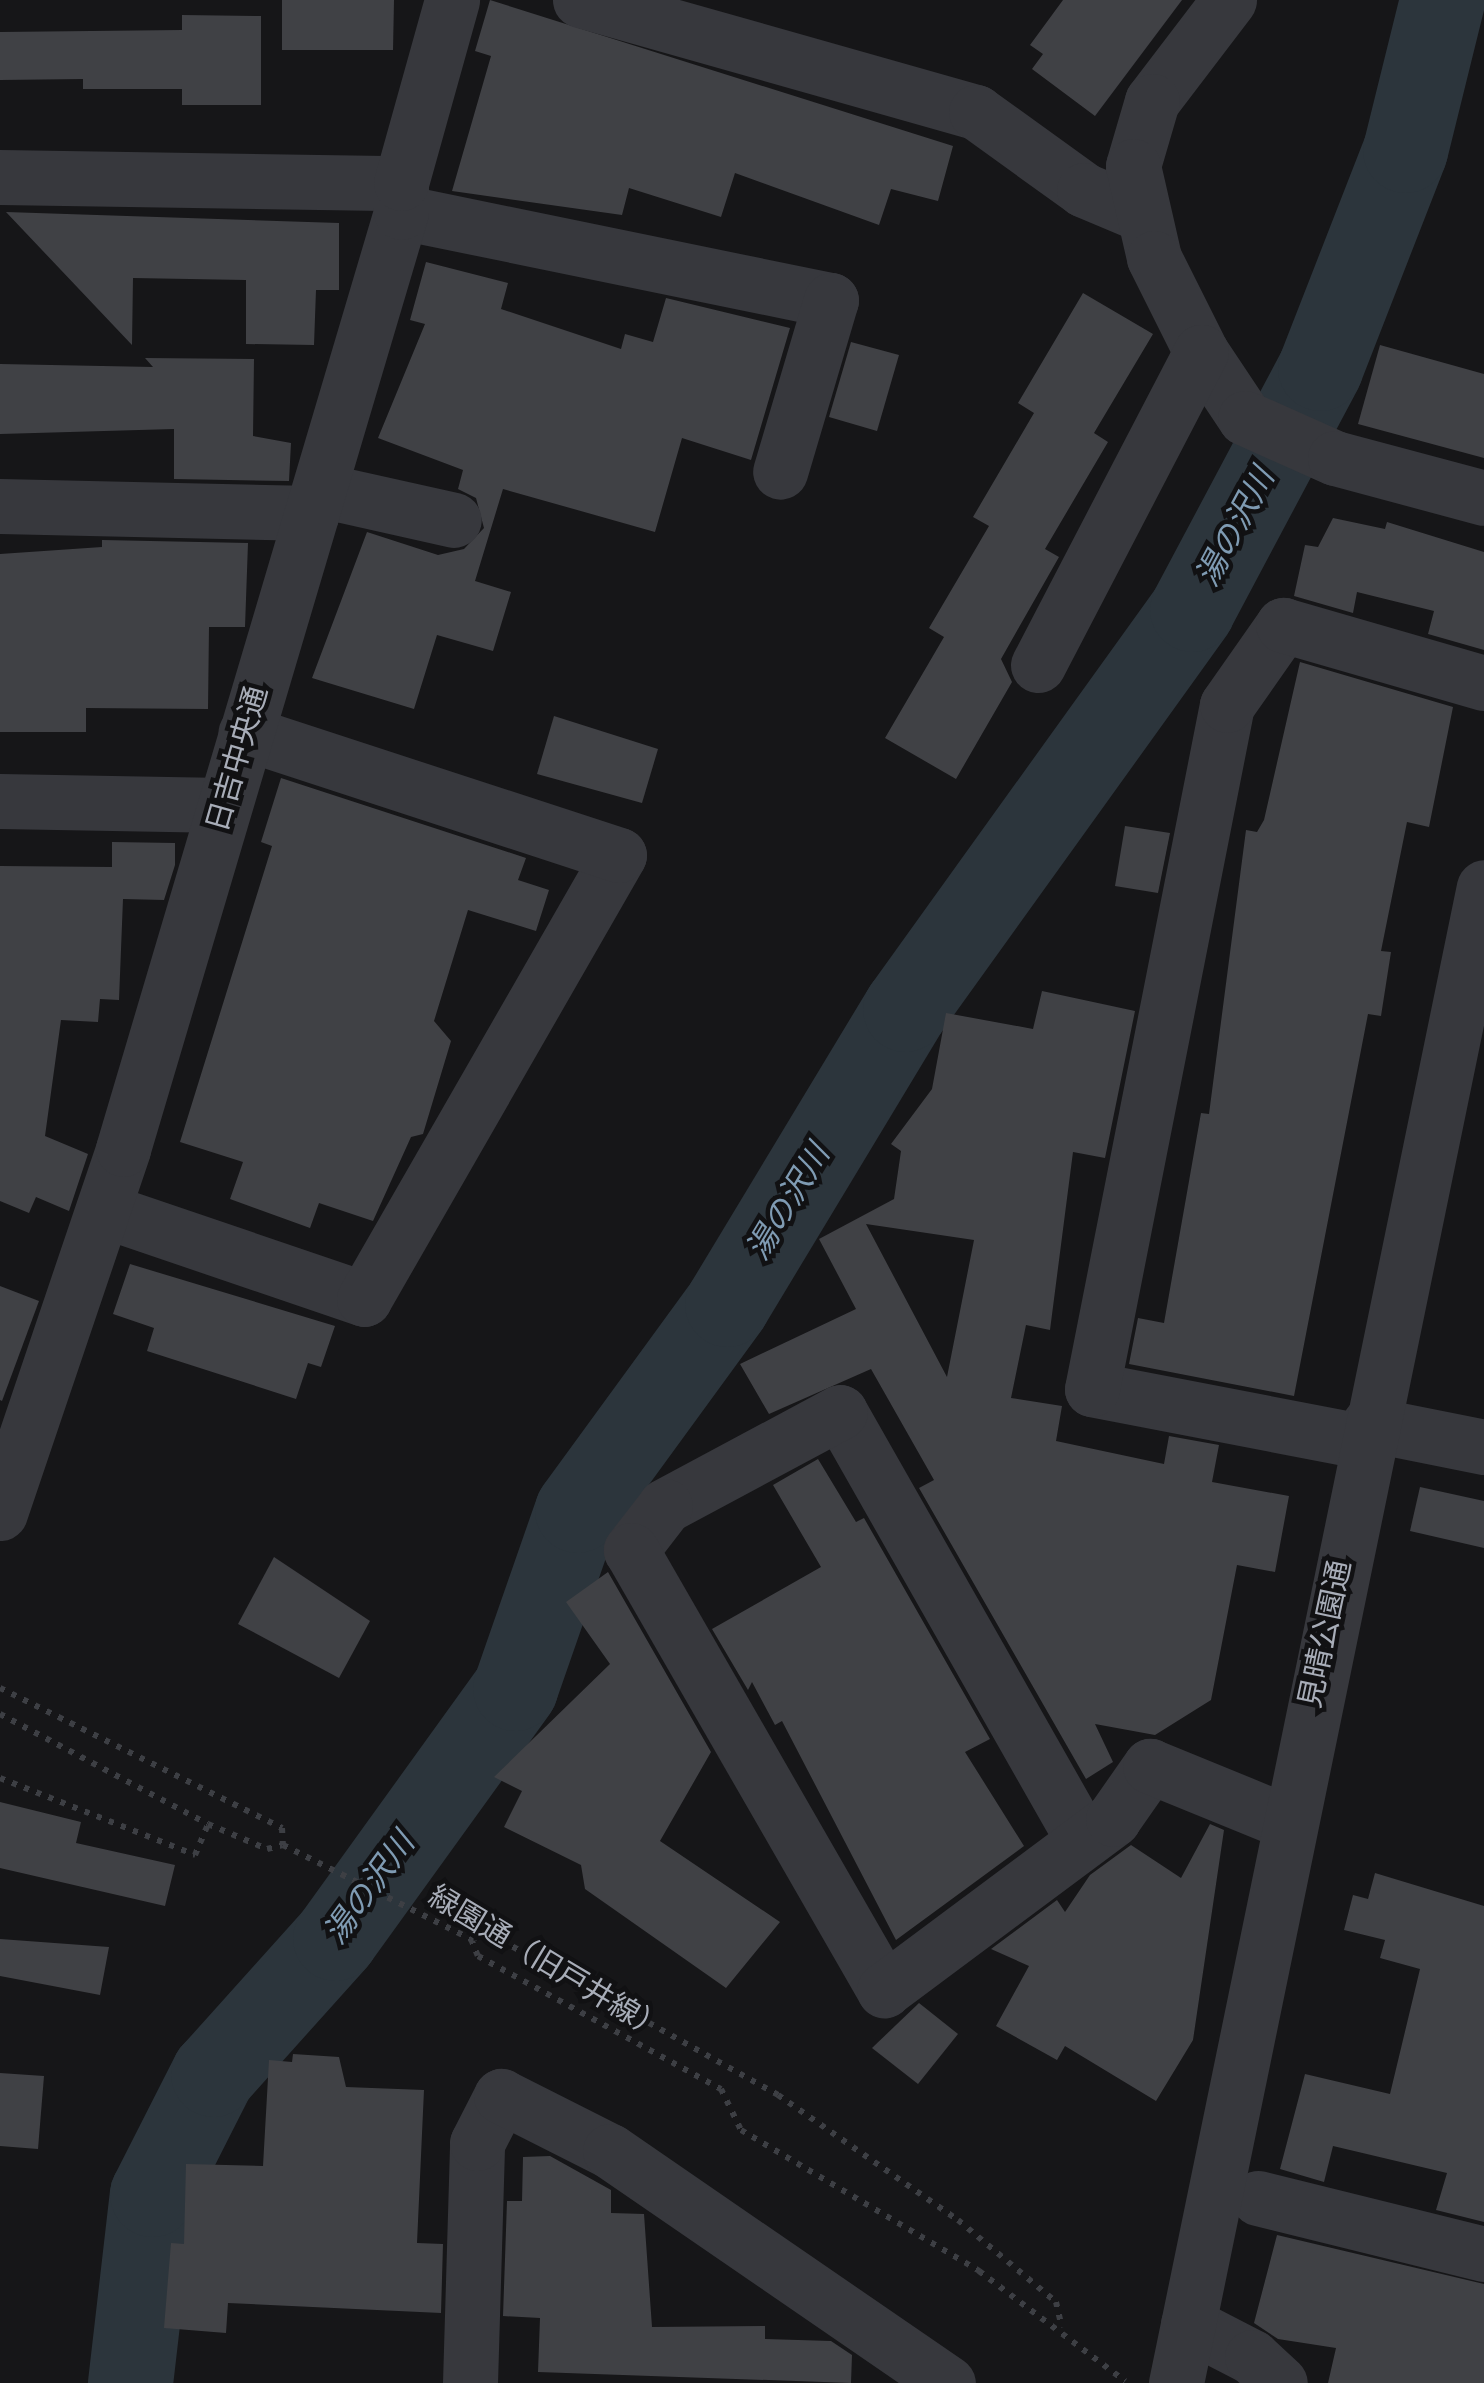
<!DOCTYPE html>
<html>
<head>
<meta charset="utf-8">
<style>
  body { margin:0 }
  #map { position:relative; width:1484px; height:2383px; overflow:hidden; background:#161618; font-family:"Fira Sans","Noto Sans JP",sans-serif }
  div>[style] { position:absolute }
  .river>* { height:85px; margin:-42.5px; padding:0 42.5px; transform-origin:42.5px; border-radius:42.5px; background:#2c353c }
  .building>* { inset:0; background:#404145 }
  .path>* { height:6px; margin-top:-3px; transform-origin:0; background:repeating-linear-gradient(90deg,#3d3f44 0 5px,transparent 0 13px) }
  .minor>* { height:55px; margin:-27.5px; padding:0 27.5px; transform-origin:27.5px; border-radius:27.5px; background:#37383d }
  span { translate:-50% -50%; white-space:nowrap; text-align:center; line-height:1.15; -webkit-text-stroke:9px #111113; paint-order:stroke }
  .street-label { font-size:30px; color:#a8adb8 }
  .water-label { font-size:32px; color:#7f9bb3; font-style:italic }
</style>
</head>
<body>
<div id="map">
  <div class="river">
    <i style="left:130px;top:2383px;width:190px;rotate:-83.4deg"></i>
    <i style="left:152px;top:2194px;width:135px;rotate:-63.1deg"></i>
    <i style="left:213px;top:2074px;width:183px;rotate:-48.1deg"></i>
    <i style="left:335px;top:1938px;width:308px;rotate:-54.2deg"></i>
    <i style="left:515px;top:1688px;width:188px;rotate:-70.8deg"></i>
    <i style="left:577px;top:1510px;width:255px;rotate:-53.9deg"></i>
    <i style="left:727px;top:1304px;width:345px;rotate:-58.9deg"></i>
    <i style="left:905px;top:1009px;width:492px;rotate:-54.3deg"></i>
    <i style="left:1192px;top:609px;width:273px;rotate:-62deg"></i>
    <i style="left:1320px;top:368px;width:234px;rotate:-68.7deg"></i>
    <i style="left:1405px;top:150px;width:154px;rotate:-76.1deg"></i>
  </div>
  <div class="building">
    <i style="clip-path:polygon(282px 0,394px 0,393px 50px,282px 50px)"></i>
    <i style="clip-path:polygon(490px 0,953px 146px,938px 201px,891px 189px,879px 225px,735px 173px,721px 217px,629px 188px,622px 215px,452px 191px,491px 56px,475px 51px)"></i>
    <i style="clip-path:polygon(1063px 0,1182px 0,1095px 116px,1032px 69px,1043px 54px,1030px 45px)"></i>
    <i style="clip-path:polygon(182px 15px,261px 16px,261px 105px,182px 105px,182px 89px,83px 89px,83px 79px,0 80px,0 32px,182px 30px)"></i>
    <i style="clip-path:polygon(6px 212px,339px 223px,339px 290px,316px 290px,314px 345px,246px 344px,246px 280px,133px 278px,132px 345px)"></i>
    <i style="clip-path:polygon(426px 262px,508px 283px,501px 309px,621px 349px,625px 334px,653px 342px,666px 298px,790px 328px,751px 460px,682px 438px,655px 532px,503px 489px,475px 581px,511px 592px,493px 651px,437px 635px,414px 709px,312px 678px,367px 532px,438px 555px,464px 549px,484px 528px,476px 498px,458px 489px,463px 470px,378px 438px,425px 324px,410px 320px)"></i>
    <i style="clip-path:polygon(1083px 293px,1153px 334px,1094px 433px,1108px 442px,1045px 549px,1059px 557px,1001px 659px,1012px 682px,956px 779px,885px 738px,944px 637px,929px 628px,989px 526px,973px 517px,1034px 413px,1018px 403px)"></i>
    <i style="clip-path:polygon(851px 342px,899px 355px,877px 431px,829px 417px)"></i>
    <i style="clip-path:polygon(1380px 345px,1484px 374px,1484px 458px,1358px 424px)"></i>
    <i style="clip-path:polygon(145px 358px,254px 359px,253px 436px,291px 443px,289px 481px,174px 479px,174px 429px,0 434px,0 364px,153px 367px)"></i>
    <i style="clip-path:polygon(1333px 518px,1385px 529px,1387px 522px,1484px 552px,1484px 650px,1428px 634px,1434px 611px,1357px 592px,1353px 613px,1294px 596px,1305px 545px,1318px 547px)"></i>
    <i style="clip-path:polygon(102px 540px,248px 543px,245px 627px,209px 627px,208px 709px,86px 708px,86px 732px,0 732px,0 554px,102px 547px)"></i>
    <i style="clip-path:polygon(1300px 662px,1453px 707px,1429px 827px,1407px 822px,1381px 951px,1391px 952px,1381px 1016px,1368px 1014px,1294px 1396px,1129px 1364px,1138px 1318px,1164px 1323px,1201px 1113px,1209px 1114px,1246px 830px,1257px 832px,1264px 820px)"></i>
    <i style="clip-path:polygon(554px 716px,658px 749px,642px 803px,537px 774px)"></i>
    <i style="clip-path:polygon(281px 778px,526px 858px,518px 880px,549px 890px,536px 931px,468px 910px,434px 1021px,451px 1041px,423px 1134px,411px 1137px,373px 1221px,319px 1203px,310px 1228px,230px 1199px,243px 1162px,180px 1142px,272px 846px,261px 842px)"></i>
    <i style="clip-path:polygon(1125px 826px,1170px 833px,1158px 893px,1115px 886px)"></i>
    <i style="clip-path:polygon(112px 842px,175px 843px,175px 865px,164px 900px,123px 899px,119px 1000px,100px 999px,98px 1022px,61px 1020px,45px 1136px,88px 1154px,69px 1211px,36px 1197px,29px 1213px,0 1201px,0 866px,112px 867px)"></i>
    <i style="clip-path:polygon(evenodd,1042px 991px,1135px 1011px,1105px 1158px,1073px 1152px,1050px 1330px,1026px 1325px,1011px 1398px,1062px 1406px,1056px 1441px,1164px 1464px,1169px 1436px,1219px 1445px,1212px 1482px,1289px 1496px,1275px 1572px,1237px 1565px,1211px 1700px,1155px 1735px,1095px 1724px,1113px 1762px,1086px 1779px,919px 1488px,934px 1480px,871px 1369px,769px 1414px,740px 1364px,856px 1309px,819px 1239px,894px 1199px,901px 1151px,891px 1144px,932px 1089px,946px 1013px,1033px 1029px,1042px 991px,866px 1224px,974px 1240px,947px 1377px,866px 1224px)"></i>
    <i style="clip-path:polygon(130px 1264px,335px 1326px,321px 1367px,308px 1363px,296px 1399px,147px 1351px,154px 1328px,113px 1314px)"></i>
    <i style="clip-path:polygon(0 1286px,39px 1301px,2px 1401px,0 1400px)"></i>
    <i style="clip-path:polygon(818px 1459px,856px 1522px,864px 1518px,990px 1739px,965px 1752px,1024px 1846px,896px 1940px,782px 1721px,775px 1725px,752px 1682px,748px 1690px,712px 1629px,821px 1567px,773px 1485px)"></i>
    <i style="clip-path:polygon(1420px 1487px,1484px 1501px,1484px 1548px,1410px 1531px)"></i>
    <i style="clip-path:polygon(274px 1557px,370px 1621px,339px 1678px,238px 1624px)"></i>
    <i style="clip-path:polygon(608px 1572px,711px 1752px,660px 1841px,780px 1922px,726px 1988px,585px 1889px,581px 1865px,504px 1827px,522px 1791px,494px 1777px,610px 1664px,566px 1602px)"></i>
    <i style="clip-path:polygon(0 1802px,81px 1822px,76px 1843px,175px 1865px,165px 1906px,0 1868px)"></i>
    <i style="clip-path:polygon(1210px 1824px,1224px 1830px,1193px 2040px,1156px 2101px,1065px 2046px,1057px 2060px,996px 2026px,1029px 1966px,991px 1949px,1057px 1900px,1065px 1912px,1090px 1875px,1131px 1845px,1181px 1878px)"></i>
    <i style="clip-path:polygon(1375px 1873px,1484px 1906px,1484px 2222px,1436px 2210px,1447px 2173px,1333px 2146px,1324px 2182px,1280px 2169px,1305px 2074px,1390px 2094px,1420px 1969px,1380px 1958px,1385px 1940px,1344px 1930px,1353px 1895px,1368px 1899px)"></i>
    <i style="clip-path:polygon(0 1939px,109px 1947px,100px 1995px,0 1976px)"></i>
    <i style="clip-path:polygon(919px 2003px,958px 2034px,918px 2084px,872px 2048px)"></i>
    <i style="clip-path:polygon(293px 2054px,339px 2057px,346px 2087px,424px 2090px,417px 2243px,443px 2244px,441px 2313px,228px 2303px,226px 2333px,164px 2328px,171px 2243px,184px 2244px,186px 2164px,263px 2166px,269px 2060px,292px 2062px)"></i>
    <i style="clip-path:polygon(0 2073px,44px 2076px,38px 2149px,0 2146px)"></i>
    <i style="clip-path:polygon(550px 2156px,611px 2190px,611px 2213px,644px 2214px,652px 2327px,765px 2326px,765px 2339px,831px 2341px,852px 2355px,851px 2383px,538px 2372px,540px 2318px,503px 2316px,507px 2201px,522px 2201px,523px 2157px)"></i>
    <i style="clip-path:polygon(1277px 2235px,1484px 2284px,1484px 2383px,1328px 2383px,1336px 2348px,1278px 2339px,1254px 2323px)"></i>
  </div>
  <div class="path">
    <i style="left:0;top:1688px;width:315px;rotate:26.4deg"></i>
    <i style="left:282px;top:1828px;width:17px;rotate:87deg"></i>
    <i style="left:0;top:1714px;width:235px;rotate:27.9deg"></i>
    <i style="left:208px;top:1824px;width:64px;rotate:23deg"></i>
    <i style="left:267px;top:1849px;width:16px;rotate:-14deg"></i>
    <i style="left:283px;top:1845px;width:210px;rotate:26.6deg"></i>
    <i style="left:471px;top:1939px;width:18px;rotate:68deg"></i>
    <i style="left:478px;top:1956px;width:277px;rotate:28.7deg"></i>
    <i style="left:721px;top:2089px;width:46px;rotate:64deg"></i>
    <i style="left:741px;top:2130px;width:277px;rotate:30.6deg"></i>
    <i style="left:979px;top:2271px;width:183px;rotate:37deg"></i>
    <i style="left:0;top:1778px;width:210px;rotate:21.5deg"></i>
    <i style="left:195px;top:1855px;width:34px;rotate:-67deg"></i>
    <i style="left:471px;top:1939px;width:20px;rotate:-15deg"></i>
    <i style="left:490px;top:1934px;width:330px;rotate:29.2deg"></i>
    <i style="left:778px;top:2095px;width:219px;rotate:34.8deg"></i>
    <i style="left:958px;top:2220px;width:128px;rotate:39.9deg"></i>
    <i style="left:1056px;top:2302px;width:26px;rotate:77deg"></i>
  </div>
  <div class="minor">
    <i style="left:580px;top:0;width:412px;rotate:15.8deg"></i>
    <i style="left:976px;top:112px;width:133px;rotate:35.8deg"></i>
    <i style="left:1084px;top:190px;width:60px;rotate:22.7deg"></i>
    <i style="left:1229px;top:0;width:127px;rotate:127.3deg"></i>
    <i style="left:1152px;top:101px;width:68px;rotate:106.3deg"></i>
    <i style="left:1133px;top:166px;width:94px;rotate:77.1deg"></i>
    <i style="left:1154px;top:258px;width:105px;rotate:63.4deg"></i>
    <i style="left:1201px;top:352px;width:79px;rotate:56.3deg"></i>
    <i style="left:1245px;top:418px;width:98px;rotate:24deg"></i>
    <i style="left:1335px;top:458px;width:154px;rotate:15deg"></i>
    <i style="left:0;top:177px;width:401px;rotate:0.9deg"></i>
    <i style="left:401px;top:212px;width:439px;rotate:11.6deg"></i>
    <i style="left:831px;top:300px;width:179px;rotate:106.5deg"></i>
    <i style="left:320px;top:490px;width:137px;rotate:12.6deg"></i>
    <i style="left:0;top:506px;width:312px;rotate:1.3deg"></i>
    <i style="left:1038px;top:665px;width:353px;rotate:-62.5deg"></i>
    <i style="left:0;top:801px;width:224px;rotate:1deg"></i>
    <i style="left:103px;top:1210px;width:276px;rotate:18.8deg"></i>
    <i style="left:364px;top:1299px;width:512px;rotate:-60.13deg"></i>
    <i style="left:619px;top:855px;width:393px;rotate:-161.9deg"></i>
    <i style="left:1369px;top:1424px;width:117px;rotate:11.3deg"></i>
    <i style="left:1366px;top:1442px;width:279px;rotate:-169.1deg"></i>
    <i style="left:1092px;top:1389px;width:697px;rotate:-78.84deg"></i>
    <i style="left:1227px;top:705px;width:98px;rotate:-55deg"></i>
    <i style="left:1283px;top:625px;width:209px;rotate:16.1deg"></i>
    <i style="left:0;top:1513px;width:384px;rotate:-71.3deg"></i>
    <i style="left:123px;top:1149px;width:977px;rotate:-73.47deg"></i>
    <i style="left:401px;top:212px;width:29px;rotate:-90deg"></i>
    <i style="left:401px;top:183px;width:190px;rotate:-74.4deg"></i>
    <i style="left:1083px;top:1840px;width:492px;rotate:-119.6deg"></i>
    <i style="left:840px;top:1412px;width:199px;rotate:151.8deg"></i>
    <i style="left:665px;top:1506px;width:56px;rotate:127.7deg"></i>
    <i style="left:631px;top:1550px;width:508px;rotate:60.1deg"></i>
    <i style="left:884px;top:1990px;width:286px;rotate:-36.7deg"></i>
    <i style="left:1113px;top:1819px;width:65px;rotate:-55.1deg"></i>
    <i style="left:1150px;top:1766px;width:146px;rotate:22.2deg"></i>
    <i style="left:1258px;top:2198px;width:233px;rotate:13.9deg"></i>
    <i style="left:1188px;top:2324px;width:72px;rotate:27.3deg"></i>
    <i style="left:1252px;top:2357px;width:38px;rotate:43deg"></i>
    <i style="left:470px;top:2383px;width:240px;rotate:-88.3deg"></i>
    <i style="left:477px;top:2143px;width:53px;rotate:-62.9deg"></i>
    <i style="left:501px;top:2096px;width:122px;rotate:26.8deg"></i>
    <i style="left:610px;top:2151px;width:410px;rotate:34.5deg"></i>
    <i style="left:1176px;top:2383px;width:1527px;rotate:-78.37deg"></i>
  </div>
  <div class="street-label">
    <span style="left:237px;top:759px;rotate:-74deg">日吉中央通</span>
    <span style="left:1325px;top:1634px;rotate:-78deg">見晴公園通</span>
    <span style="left:547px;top:1963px;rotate:31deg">緑園通（旧戸井線）</span>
  </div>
  <div class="water-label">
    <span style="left:1235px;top:527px;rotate:-62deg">湯の沢川</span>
    <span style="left:788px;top:1202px;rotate:-59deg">湯の沢川</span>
    <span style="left:369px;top:1888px;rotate:-54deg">湯の沢川</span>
  </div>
</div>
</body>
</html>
